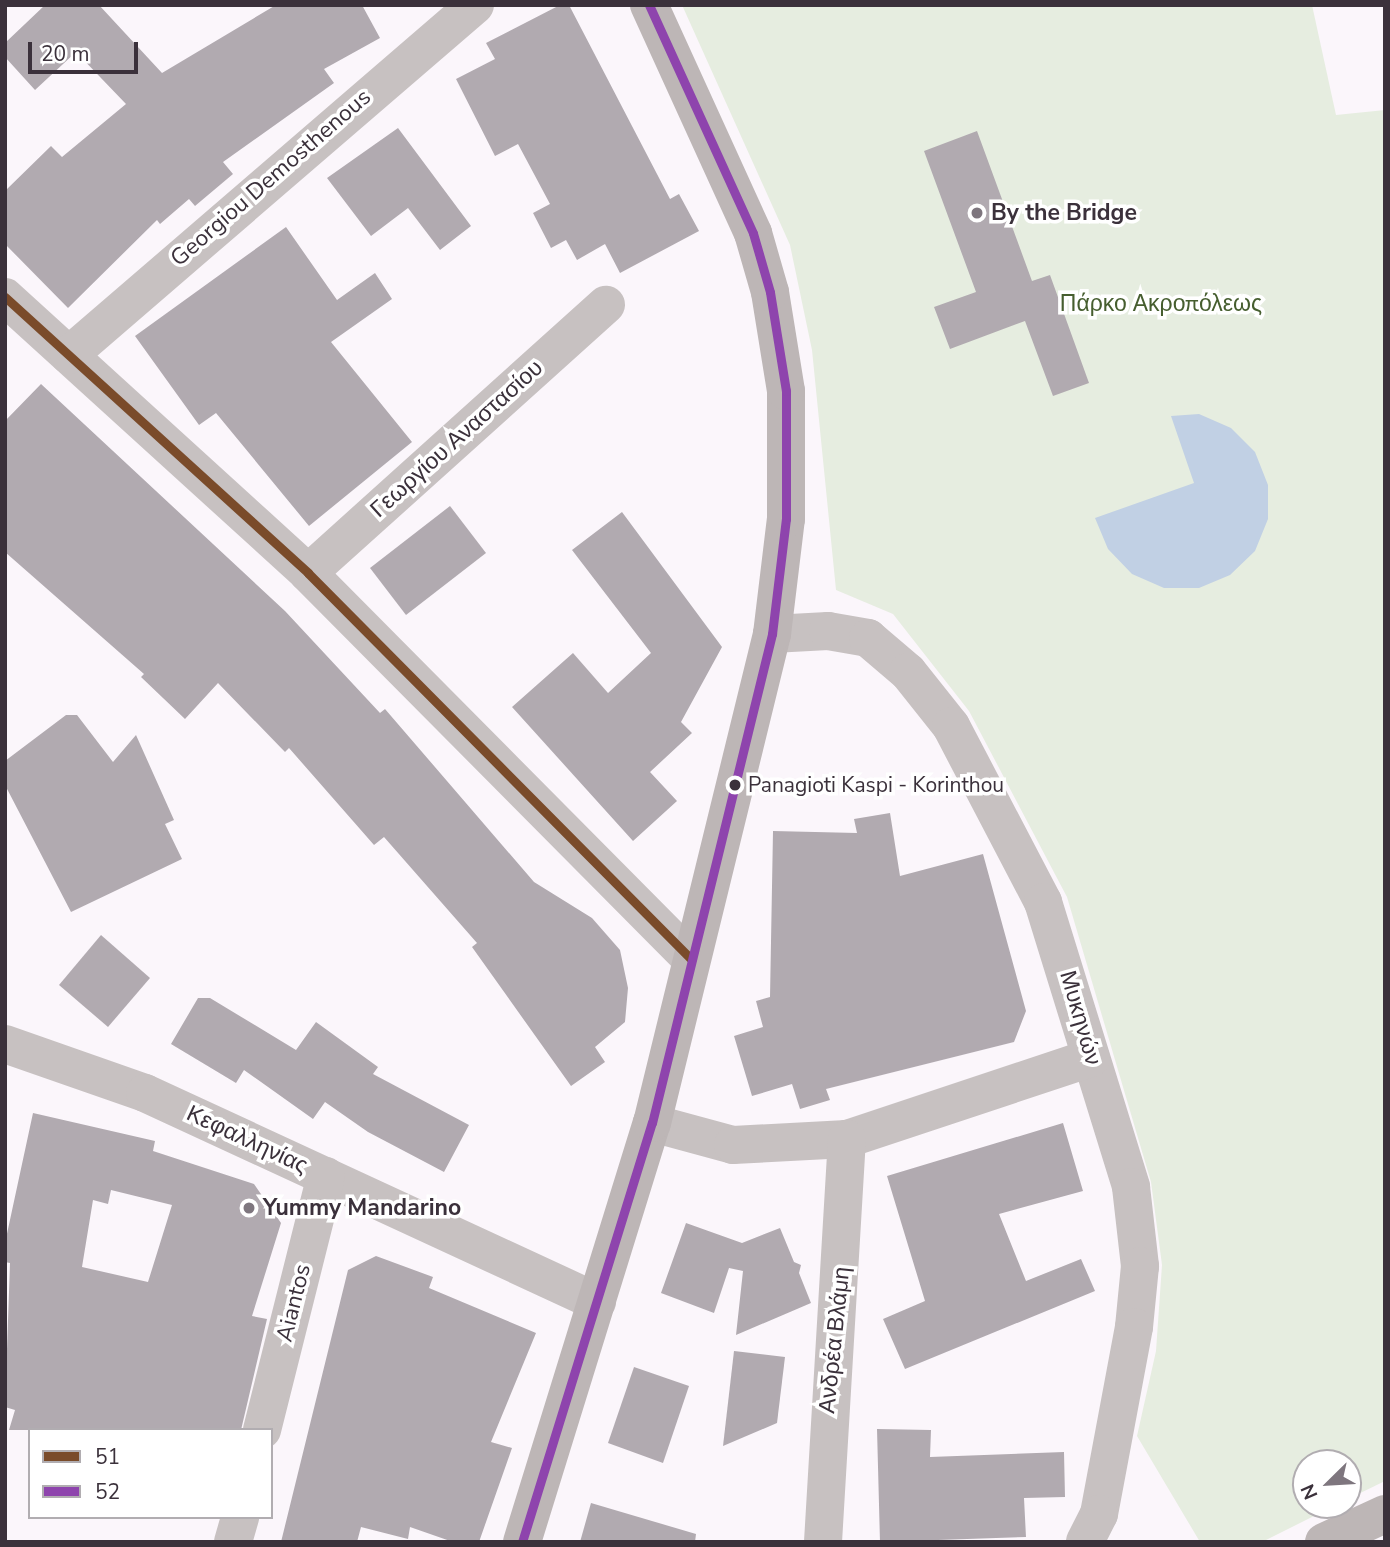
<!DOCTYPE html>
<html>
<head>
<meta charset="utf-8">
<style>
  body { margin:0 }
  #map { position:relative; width:1390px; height:1547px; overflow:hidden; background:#fbf6fb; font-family:"Nunito Sans",sans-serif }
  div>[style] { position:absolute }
  .green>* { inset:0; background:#e6ede0 }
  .water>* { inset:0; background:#c1d0e4 }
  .building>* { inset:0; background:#b1aab0 }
  .street>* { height:38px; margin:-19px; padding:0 19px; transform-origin:19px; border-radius:19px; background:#c7c1c1 }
  .secondary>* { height:38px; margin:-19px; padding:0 19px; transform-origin:19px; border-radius:19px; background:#bdb6b6 }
  .bus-1>* { height:9px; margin:-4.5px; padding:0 4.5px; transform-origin:4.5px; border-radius:4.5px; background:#7a4b2a }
  .bus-2>* { height:9px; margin:-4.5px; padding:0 4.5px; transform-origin:4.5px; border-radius:4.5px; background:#8e44ad }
  .dots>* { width:19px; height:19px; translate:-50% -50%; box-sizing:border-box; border:4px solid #fff; border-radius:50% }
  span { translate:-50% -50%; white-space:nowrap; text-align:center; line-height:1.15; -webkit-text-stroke:7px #fff; paint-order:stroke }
  .bus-label { font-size:21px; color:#3b313b }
  .left { translate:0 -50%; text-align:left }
  .street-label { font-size:23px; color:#3b313b }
  .poi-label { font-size:23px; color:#3b313b; font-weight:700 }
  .park-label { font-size:23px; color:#465e2f }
  .frame { position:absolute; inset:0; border:7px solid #3b313b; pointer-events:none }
  .legend { position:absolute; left:28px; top:1428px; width:245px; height:91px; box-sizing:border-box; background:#fff; border:2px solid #b1adb1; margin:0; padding:9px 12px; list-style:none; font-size:21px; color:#3b313b }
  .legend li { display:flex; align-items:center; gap:14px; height:35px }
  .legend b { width:35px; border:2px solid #b1adb1 }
  .north { position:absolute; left:1292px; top:1449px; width:70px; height:70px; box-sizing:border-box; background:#fff; border:2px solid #b1adb1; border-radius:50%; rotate:246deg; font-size:19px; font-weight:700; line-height:28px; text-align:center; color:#3b313b }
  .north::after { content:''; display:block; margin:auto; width:24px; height:32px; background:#7e767e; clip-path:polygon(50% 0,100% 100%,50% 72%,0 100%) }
  .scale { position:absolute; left:28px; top:42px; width:110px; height:32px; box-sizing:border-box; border:4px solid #3b313b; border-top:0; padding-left:9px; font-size:21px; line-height:24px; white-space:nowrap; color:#3b313b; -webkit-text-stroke:5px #fff; paint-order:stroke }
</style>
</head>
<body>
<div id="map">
  <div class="green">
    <i style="clip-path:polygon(682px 5px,1312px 5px,1336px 115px,1385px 110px,1385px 1481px,1348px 1499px,1348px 1463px,1306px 1463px,1306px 1505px,1336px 1505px,1262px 1542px,1200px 1542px,1137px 1436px,1156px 1351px,1162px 1265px,1151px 1182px,1067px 897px,969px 711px,893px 614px,836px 590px,812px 350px,790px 245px)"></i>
  </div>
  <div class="water">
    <i style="clip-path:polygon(1199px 414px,1231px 428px,1255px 452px,1268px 485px,1268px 519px,1255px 551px,1230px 575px,1199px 588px,1164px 588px,1132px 574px,1108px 549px,1095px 518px,1194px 483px,1171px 416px)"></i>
  </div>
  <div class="building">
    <i style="clip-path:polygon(45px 5px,99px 5px,162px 73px,276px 5px,362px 5px,380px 38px,324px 69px,334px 83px,223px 162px,233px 174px,195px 206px,189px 199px,160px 224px,157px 220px,68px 308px,5px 244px,5px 191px,51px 146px,62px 157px,126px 104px,76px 52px,35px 90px,5px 57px,5px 43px)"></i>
    <i style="clip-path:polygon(560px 5px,569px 5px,670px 199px,679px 194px,699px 231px,620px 273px,605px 244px,577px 260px,566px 240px,551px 248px,533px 213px,550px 204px,518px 144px,495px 156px,456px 79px,495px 59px,486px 43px)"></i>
    <i style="clip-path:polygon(398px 128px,471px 226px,440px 250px,408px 208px,371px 236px,327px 178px)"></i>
    <i style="clip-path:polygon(977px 131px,1032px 281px,1050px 275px,1089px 383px,1053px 396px,1025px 321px,950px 349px,934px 307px,976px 292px,924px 151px)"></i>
    <i style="clip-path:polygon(286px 227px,337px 300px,375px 273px,392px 299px,331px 342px,412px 442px,309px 526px,216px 413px,199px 425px,135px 336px)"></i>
    <i style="clip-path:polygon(41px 384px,285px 611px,380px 713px,385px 709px,534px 882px,592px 918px,620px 950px,628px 988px,625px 1022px,595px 1047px,605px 1062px,571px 1086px,472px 947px,477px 943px,384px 837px,374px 845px,289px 748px,285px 752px,218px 683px,185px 719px,141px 677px,144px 674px,5px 552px,5px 421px)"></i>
    <i style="clip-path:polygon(450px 506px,486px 553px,406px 615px,370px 568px)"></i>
    <i style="clip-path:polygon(622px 512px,722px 647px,681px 722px,692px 733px,650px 772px,677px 801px,633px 841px,512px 707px,573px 653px,608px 693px,651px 653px,572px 550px)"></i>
    <i style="clip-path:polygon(66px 715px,77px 715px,113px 762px,136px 735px,174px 820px,165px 824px,182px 859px,71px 912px,5px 785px,5px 761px)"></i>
    <i style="clip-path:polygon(890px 813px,900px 876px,983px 854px,1026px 1011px,1014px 1042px,826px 1089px,830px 1100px,800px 1109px,792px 1084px,752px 1096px,734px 1036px,763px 1027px,756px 1001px,770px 997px,773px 831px,857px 833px,854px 819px)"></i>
    <i style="clip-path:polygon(101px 935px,150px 978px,108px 1027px,59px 985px)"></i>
    <i style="clip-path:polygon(198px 998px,210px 998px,296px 1050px,316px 1022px,378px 1067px,373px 1074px,469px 1125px,444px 1172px,368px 1132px,325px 1102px,313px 1119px,244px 1070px,236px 1083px,171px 1044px)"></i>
    <i style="clip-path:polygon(evenodd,33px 1113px,155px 1141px,153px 1151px,254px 1184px,281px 1223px,252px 1316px,267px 1319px,241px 1430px,9px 1430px,15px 1410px,5px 1407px,10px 1263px,5px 1262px,5px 1243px,33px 1113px,111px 1190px,172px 1205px,148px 1282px,82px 1267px,93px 1200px,108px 1204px,111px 1190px)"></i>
    <i style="clip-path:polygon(1063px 1123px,1083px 1191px,999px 1214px,1026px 1281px,1081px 1259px,1095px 1291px,905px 1369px,883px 1319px,925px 1301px,887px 1176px)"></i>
    <i style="clip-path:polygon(686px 1223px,742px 1243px,780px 1228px,794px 1262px,801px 1265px,799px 1273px,811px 1303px,736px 1335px,743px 1271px,729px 1268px,714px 1313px,661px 1293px)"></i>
    <i style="clip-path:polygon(376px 1256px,433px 1277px,429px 1288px,536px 1333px,491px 1442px,512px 1448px,479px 1542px,453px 1542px,410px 1527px,408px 1539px,361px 1527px,357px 1542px,281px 1542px,348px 1270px)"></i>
    <i style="clip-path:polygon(734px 1351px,785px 1357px,777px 1423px,723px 1446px)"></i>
    <i style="clip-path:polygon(634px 1367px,689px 1386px,663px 1463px,608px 1443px)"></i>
    <i style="clip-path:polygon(877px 1429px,931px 1430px,930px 1457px,1064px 1452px,1065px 1497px,1024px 1498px,1026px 1537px,880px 1542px)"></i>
    <i style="clip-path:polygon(591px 1503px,696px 1534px,695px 1542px,580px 1542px)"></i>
  </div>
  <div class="street">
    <i style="left:5px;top:297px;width:410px;rotate:42.3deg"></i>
    <i style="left:308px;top:573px;width:544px;rotate:45.22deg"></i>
    <i style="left:69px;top:355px;width:536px;rotate:-40.76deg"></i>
    <i style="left:308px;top:573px;width:401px;rotate:-42deg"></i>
    <i style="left:772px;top:634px;width:56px;rotate:-3.1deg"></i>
    <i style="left:828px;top:631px;width:41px;rotate:9.9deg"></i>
    <i style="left:868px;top:638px;width:52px;rotate:40.4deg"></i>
    <i style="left:908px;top:672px;width:69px;rotate:51.5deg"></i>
    <i style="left:951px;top:726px;width:199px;rotate:62.4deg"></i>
    <i style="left:1043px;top:902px;width:298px;rotate:72.8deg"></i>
    <i style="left:1131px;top:1187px;width:80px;rotate:83.5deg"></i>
    <i style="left:1140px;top:1266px;width:61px;rotate:95.6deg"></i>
    <i style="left:1134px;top:1327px;width:190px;rotate:100.6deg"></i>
    <i style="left:1099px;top:1514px;width:31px;rotate:117deg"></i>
    <i style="left:5px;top:1044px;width:148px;rotate:19.3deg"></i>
    <i style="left:145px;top:1093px;width:498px;rotate:24.8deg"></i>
    <i style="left:652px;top:1123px;width:84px;rotate:15.2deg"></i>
    <i style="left:733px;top:1145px;width:114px;rotate:-3deg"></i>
    <i style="left:847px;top:1139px;width:257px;rotate:-18.4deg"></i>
    <i style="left:262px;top:1430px;width:262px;rotate:-75.9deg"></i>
    <i style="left:233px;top:1542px;width:26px;rotate:-74deg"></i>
    <i style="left:823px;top:1542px;width:404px;rotate:-86.6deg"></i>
  </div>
  <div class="secondary">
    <i style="left:522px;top:1542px;width:439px;rotate:-72.8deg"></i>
    <i style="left:652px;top:1123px;width:504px;rotate:-76.21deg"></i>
    <i style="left:772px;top:634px;width:116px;rotate:-83.1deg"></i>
    <i style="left:786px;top:519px;width:128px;rotate:-90deg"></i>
    <i style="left:786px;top:391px;width:100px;rotate:-99.2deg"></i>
    <i style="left:770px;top:292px;width:61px;rotate:-106.1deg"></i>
    <i style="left:753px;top:233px;width:251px;rotate:-114.5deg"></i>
    <i style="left:1324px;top:1542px;width:67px;rotate:-24.7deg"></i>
  </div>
  <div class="bus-1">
    <i style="left:5px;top:297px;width:410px;rotate:42.3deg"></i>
    <i style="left:308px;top:573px;width:544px;rotate:45.22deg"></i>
  </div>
  <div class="bus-2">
    <i style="left:522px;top:1542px;width:439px;rotate:-72.8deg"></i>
    <i style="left:652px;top:1123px;width:504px;rotate:-76.21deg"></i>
    <i style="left:772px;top:634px;width:116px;rotate:-83.1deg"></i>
    <i style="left:786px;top:519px;width:128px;rotate:-90deg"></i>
    <i style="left:786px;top:391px;width:100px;rotate:-99.2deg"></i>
    <i style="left:770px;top:292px;width:61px;rotate:-106.1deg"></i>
    <i style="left:753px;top:233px;width:251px;rotate:-114.5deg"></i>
  </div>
  <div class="dots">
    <i style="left:977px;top:213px;background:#7e767e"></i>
    <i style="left:735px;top:785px;background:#3b313b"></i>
    <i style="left:249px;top:1208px;background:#7e767e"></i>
  </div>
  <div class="bus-label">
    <span class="left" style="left:748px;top:785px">Panagioti Kaspi - Korinthou</span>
  </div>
  <div class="street-label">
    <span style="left:271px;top:178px;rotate:-41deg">Georgiou Demosthenous</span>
    <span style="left:457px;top:439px;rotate:-42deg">Γεωργίου Αναστασίου</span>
    <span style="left:1080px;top:1018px;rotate:74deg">Μυκηνών</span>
    <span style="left:247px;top:1140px;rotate:25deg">Κεφαλληνίας</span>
    <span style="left:294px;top:1303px;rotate:-76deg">Aiantos</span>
    <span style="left:835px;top:1340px;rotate:-84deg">Ανδρέα Βλάμη</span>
  </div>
  <div class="poi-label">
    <span class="left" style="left:991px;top:213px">By the Bridge</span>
    <span class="left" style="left:263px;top:1208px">Yummy Mandarino</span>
  </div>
  <div class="park-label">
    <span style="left:1161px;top:304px">Πάρκο Ακροπόλεως</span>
  </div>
  <div class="frame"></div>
  <ul class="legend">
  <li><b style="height:9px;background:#7a4b2a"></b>51</li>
  <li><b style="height:9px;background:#8e44ad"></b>52</li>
  </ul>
  <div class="north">N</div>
  <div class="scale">20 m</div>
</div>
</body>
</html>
